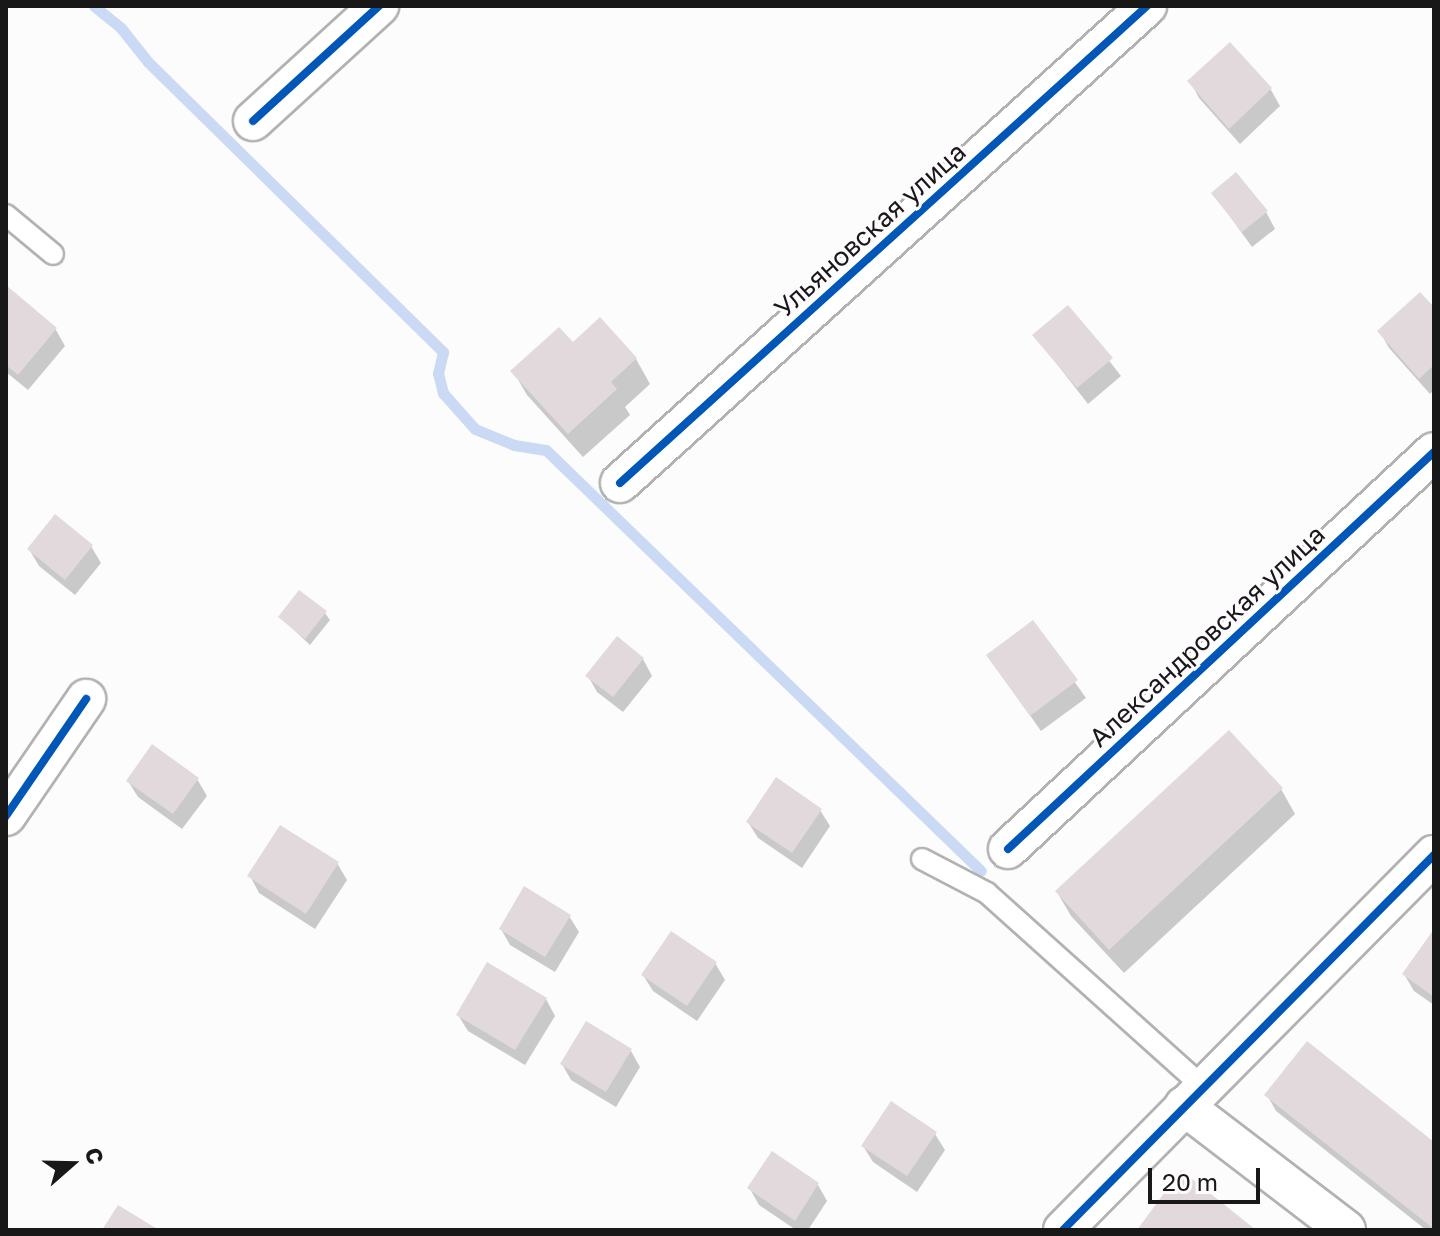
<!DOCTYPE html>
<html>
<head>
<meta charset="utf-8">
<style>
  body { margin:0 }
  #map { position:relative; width:1440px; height:1236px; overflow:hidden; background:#fcfcfc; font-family:"Golos Text",sans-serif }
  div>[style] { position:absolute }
  .shadow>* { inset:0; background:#0003 }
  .stream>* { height:11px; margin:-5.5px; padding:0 5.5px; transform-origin:5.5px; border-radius:5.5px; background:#cbdaf4 }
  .building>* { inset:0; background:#e2d9dc }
  .roads { filter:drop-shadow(2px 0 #b2b2b2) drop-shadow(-2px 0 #b2b2b2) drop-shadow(0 2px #b2b2b2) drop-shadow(0 -2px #b2b2b2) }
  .service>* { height:20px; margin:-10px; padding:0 10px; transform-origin:10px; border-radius:10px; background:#fff }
  .minor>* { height:38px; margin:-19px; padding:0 19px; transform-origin:19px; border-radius:19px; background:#fff }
  .cycleway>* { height:8px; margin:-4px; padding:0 4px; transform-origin:4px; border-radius:4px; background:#0057b8 }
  span { translate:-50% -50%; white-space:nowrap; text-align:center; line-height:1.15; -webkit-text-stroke:6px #fdfbfd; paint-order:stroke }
  .street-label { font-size:26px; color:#191819 }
  .frame { position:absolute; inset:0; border:8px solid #191819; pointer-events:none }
  .north { position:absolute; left:32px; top:1124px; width:80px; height:80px; -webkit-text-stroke:6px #fdfbfd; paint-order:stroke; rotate:70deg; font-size:22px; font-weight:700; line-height:32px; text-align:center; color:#191819 }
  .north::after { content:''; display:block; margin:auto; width:28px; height:36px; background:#191819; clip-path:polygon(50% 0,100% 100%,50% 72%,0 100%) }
  .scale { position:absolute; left:1148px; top:1168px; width:112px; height:36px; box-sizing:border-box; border:4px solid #191819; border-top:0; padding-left:10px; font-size:24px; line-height:28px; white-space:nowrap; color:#191819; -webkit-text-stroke:6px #fdfbfd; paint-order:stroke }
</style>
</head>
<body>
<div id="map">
  <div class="shadow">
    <i style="clip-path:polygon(1230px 45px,1271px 90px,1280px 106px,1240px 144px,1199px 98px,1190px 81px)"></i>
    <i style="clip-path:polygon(1213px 193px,1266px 212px,1275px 229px,1252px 247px)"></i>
    <i style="clip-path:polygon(6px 287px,56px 330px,65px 346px,28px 390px,6px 372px)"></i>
    <i style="clip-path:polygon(1068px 308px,1121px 376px,1088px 404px,1035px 336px)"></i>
    <i style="clip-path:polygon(1434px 310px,1434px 390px,1430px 394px,1389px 348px,1380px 332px)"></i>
    <i style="clip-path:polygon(573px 345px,636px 359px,650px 384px,625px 407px,630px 415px,583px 457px,527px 395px,513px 371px)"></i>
    <i style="clip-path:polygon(91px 546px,101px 563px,75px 595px,39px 566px,29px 549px)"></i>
    <i style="clip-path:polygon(325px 613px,330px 620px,310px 645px,280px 617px)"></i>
    <i style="clip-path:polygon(1033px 623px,1086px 698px,1041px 731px,988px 656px)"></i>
    <i style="clip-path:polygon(643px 659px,652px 676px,623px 712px,597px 692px,588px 676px)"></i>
    <i style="clip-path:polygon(197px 779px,207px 796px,182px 829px,138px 797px,128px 781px)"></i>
    <i style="clip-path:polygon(1281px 789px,1295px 814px,1124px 973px,1071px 916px,1057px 892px)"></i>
    <i style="clip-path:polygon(820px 810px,830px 826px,802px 868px,758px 838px,748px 822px)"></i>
    <i style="clip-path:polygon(337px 863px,347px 880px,315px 929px,259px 893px,250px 876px)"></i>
    <i style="clip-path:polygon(569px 916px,579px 932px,555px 972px,510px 945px,501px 929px)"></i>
    <i style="clip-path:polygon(1434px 933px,1434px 1005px,1414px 991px,1404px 974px)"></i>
    <i style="clip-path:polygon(715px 963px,725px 980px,697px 1021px,653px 991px,643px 975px)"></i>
    <i style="clip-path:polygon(546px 999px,555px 1016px,525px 1065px,468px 1031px,458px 1015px)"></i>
    <i style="clip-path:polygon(631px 1051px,640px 1067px,616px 1107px,571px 1080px,562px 1064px)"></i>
    <i style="clip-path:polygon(1267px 1095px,1434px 1145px,1434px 1230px,1426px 1230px,1276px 1111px)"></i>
    <i style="clip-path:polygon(935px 1134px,945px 1150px,917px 1192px,873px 1162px,863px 1146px)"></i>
    <i style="clip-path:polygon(772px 1154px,818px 1185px,827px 1201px,808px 1230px,796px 1230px,759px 1205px,750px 1189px)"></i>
  </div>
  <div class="stream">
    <i style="left:94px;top:6px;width:35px;rotate:39deg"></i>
    <i style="left:121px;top:28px;width:43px;rotate:51.5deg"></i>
    <i style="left:148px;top:62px;width:414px;rotate:44.5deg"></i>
    <i style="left:443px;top:352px;width:22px;rotate:103deg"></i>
    <i style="left:438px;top:373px;width:21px;rotate:76deg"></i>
    <i style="left:443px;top:393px;width:48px;rotate:48.4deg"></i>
    <i style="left:475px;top:429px;width:42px;rotate:22.3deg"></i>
    <i style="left:514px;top:445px;width:32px;rotate:9deg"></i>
    <i style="left:546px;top:450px;width:605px;rotate:44.06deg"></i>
  </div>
  <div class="building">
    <i style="clip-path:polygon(1230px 42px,1272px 88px,1229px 129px,1187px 81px)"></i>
    <i style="clip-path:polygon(1236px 172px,1268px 211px,1242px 232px,1211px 193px)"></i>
    <i style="clip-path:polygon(6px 285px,57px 328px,18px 375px,6px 365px)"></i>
    <i style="clip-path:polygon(1420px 292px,1434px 307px,1434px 365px,1419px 379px,1377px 331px)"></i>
    <i style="clip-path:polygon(1068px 305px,1113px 358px,1077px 388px,1032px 335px)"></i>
    <i style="clip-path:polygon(600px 317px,637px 358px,611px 382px,617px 389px,568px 434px,510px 371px,559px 327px,573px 342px)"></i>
    <i style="clip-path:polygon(55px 514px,93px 545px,65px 580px,27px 549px)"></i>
    <i style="clip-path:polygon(299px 590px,327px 611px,305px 639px,278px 617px)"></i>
    <i style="clip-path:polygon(1033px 620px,1078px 680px,1030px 716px,986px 655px)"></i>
    <i style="clip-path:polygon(617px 636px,644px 658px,613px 697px,585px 676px)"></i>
    <i style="clip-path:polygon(1229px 730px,1283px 788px,1109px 950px,1055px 891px)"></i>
    <i style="clip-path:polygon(152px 744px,199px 778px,173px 814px,126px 781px)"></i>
    <i style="clip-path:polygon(776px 777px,822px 809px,792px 853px,746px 822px)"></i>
    <i style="clip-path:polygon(280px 825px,339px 862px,306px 914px,247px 876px)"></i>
    <i style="clip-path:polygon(524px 886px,571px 915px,545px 957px,499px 929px)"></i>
    <i style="clip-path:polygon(1434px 929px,1434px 997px,1402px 974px)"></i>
    <i style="clip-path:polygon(671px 931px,717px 962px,687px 1006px,641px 975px)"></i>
    <i style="clip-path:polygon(487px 962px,547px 998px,515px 1050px,456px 1015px)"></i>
    <i style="clip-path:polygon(586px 1021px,632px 1049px,606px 1092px,560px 1064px)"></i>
    <i style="clip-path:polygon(1307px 1041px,1434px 1142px,1434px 1229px,1264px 1095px)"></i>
    <i style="clip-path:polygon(891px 1101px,937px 1132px,907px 1176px,861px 1146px)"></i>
    <i style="clip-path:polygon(772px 1151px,819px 1183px,795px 1221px,747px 1188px)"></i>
    <i style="clip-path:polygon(1181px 1170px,1256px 1230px,1137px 1230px)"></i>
    <i style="clip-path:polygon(118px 1205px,159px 1230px,102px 1230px)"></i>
  </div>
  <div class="roads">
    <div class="service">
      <i style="left:6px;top:215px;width:61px;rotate:39.7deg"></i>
      <i style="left:922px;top:859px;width:73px;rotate:27.6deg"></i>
      <i style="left:987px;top:893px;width:290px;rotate:41.9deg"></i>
    </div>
    <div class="minor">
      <i style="left:253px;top:121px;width:171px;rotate:-42.4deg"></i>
      <i style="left:620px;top:483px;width:711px;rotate:-42.15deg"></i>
      <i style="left:6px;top:816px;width:142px;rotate:-55.6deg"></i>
      <i style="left:1008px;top:849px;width:582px;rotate:-42.98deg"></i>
      <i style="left:1184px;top:1106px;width:204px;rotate:37.4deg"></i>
      <i style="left:1063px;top:1230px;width:528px;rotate:-45.31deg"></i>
    </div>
  </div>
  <div class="cycleway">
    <i style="left:253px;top:121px;width:171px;rotate:-42.4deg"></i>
    <i style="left:620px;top:483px;width:711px;rotate:-42.15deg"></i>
    <i style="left:6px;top:816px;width:142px;rotate:-55.6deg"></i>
    <i style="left:1008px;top:849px;width:582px;rotate:-42.98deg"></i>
    <i style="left:1063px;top:1230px;width:528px;rotate:-45.31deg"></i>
  </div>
  <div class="street-label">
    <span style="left:870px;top:230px;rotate:-42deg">Ульяновская улица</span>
    <span style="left:1207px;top:636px;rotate:-43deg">Александровская улица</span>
  </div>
  <div class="frame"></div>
  <div class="north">С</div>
  <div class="scale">20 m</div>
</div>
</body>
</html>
